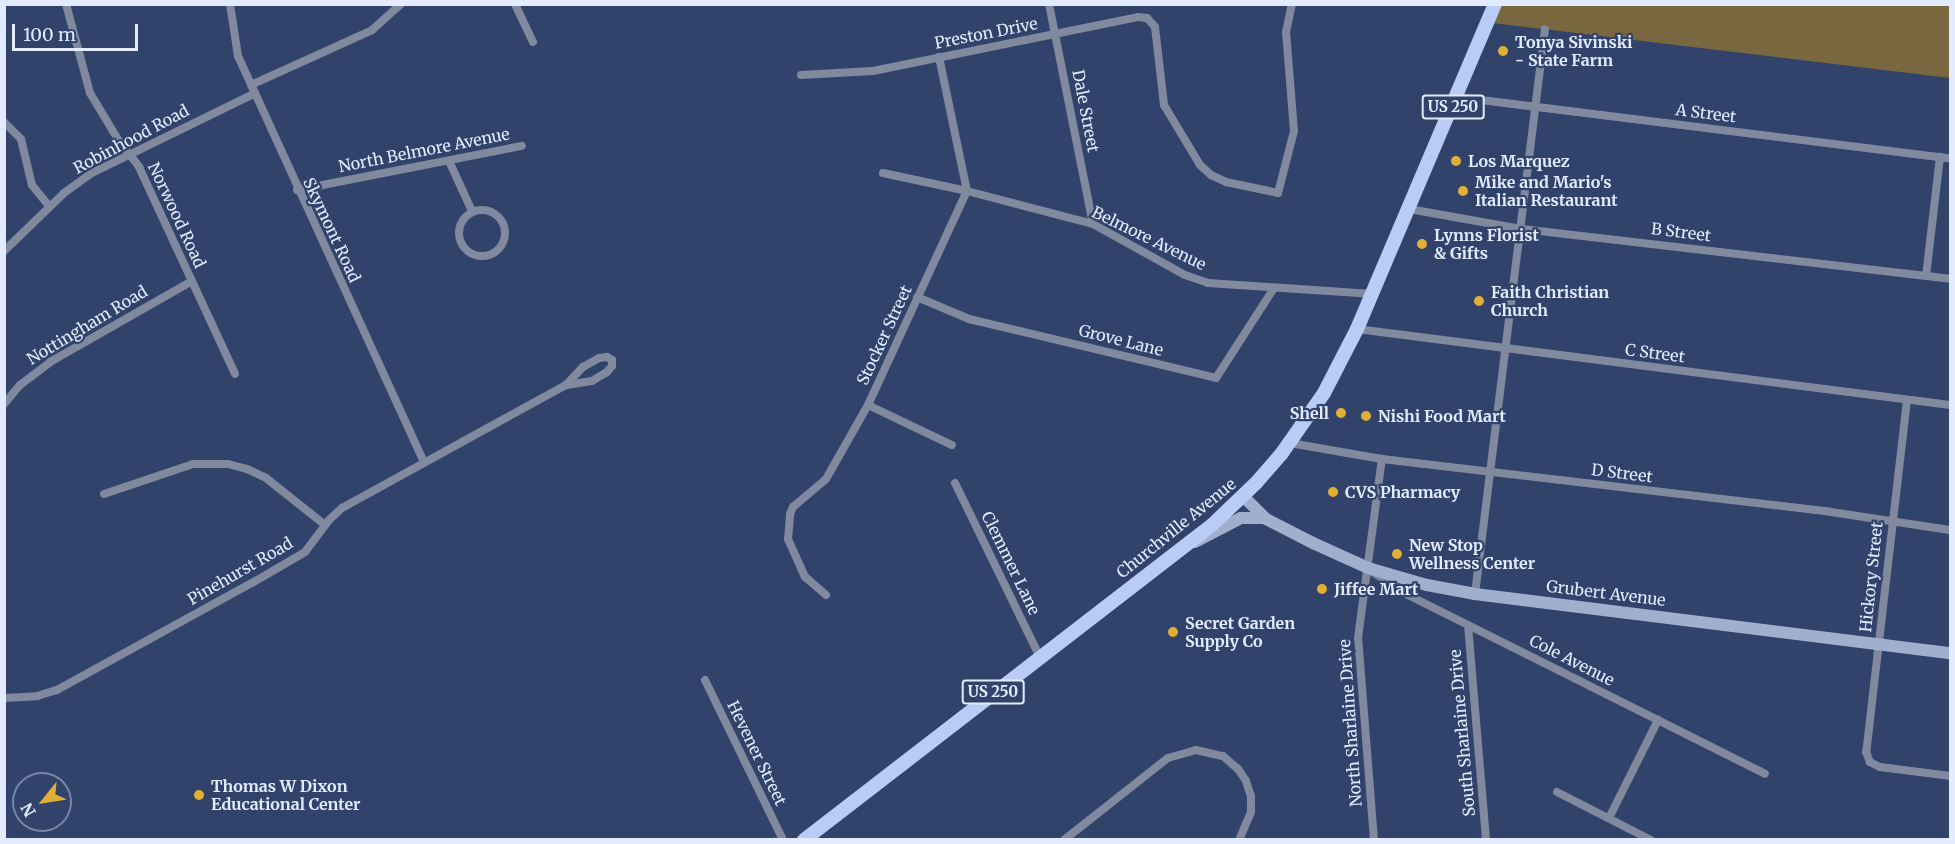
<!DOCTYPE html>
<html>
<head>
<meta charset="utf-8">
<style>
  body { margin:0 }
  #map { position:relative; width:1955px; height:844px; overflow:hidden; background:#32436b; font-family:Merriweather,serif }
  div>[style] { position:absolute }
  .green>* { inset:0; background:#79673f }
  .street>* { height:8px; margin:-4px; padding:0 4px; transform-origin:4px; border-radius:4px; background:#80899d }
  .street>.ring { margin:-4px; padding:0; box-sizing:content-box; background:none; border:8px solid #80899d; border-radius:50% }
  .secondary>* { height:12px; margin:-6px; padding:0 6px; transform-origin:6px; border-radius:6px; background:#a1afcf }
  .primary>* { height:14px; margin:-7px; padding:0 7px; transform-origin:7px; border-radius:7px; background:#b9ccf5 }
  .dots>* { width:16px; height:16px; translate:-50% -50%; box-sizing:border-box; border:3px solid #32436b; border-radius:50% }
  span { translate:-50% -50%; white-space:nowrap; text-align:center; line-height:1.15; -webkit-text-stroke:4.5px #32436b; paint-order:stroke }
  .shield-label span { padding:2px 4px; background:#32436b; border:2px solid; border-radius:4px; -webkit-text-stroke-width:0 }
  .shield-label { font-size:15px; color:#e2ebff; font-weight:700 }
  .street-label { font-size:16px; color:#e2ebff }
  .poi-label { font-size:16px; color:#e2ebff; font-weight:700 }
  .left { translate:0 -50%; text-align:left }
  .right { translate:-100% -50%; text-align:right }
  .frame { position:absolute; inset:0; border:6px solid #e2ebff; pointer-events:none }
  .north { position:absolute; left:12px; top:772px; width:60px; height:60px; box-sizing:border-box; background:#32436b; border:2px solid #7886a6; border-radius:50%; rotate:240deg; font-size:16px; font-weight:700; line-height:24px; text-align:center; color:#e2ebff }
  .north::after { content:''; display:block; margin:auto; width:21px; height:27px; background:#e1af34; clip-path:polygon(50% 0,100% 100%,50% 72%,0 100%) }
  .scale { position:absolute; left:12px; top:24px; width:126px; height:27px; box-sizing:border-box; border:3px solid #e2ebff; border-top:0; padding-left:8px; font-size:18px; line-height:21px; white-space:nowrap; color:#e2ebff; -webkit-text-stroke:4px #32436b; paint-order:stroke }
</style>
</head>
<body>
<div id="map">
  <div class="green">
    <i style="clip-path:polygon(1500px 4px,1950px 5px,1950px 78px,1492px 23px)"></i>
  </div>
  <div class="street">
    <i style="left:66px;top:4px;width:92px;rotate:74.9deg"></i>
    <i style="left:90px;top:93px;width:56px;rotate:58.9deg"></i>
    <i style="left:119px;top:141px;width:33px;rotate:52deg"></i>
    <i style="left:139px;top:167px;width:228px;rotate:65.1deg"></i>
    <i style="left:230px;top:4px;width:53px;rotate:81.3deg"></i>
    <i style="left:238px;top:56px;width:447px;rotate:65.4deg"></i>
    <i style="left:515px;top:4px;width:42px;rotate:64.7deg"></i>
    <i style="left:1049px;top:4px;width:224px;rotate:78.7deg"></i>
    <i style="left:801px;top:75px;width:72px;rotate:-3.2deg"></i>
    <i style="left:873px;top:71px;width:270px;rotate:-11.5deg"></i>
    <i style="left:1138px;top:17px;width:9px;rotate:6deg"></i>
    <i style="left:1147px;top:18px;width:12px;rotate:48deg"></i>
    <i style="left:1155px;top:27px;width:79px;rotate:83.4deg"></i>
    <i style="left:1164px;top:105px;width:70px;rotate:59deg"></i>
    <i style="left:1200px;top:165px;width:15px;rotate:42deg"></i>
    <i style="left:1211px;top:175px;width:17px;rotate:25deg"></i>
    <i style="left:1226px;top:182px;width:53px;rotate:11.9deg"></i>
    <i style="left:1278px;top:193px;width:64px;rotate:-75.5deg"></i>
    <i style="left:1294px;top:131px;width:99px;rotate:-94.6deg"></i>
    <i style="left:1286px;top:32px;width:29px;rotate:-78deg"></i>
    <i style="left:251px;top:85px;width:133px;rotate:-24.4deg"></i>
    <i style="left:372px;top:30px;width:39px;rotate:-42deg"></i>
    <i style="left:1457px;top:97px;width:497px;rotate:7.1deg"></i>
    <i style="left:4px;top:122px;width:24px;rotate:45deg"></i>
    <i style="left:21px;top:139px;width:47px;rotate:76.6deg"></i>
    <i style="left:32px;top:185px;width:28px;rotate:51deg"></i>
    <i style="left:449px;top:161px;width:55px;rotate:65.3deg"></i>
    <i style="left:883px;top:173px;width:86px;rotate:12.1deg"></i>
    <i style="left:967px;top:191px;width:130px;rotate:14.7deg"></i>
    <i style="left:1093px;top:224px;width:105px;rotate:29deg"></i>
    <i style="left:1185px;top:275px;width:24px;rotate:19deg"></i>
    <i style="left:1208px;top:283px;width:164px;rotate:3.8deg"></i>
    <i style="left:297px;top:190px;width:229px;rotate:-11.1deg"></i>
    <i style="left:1409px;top:209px;width:114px;rotate:10.1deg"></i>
    <i style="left:1521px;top:229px;width:432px;rotate:6.6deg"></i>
    <i class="ring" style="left:459px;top:210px;width:38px;height:38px"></i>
    <i style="left:4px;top:251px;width:83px;rotate:-44deg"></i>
    <i style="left:64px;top:193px;width:32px;rotate:-36deg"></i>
    <i style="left:90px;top:174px;width:184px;rotate:-26.1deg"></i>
    <i style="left:1926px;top:276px;width:120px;rotate:-83.3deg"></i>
    <i style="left:917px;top:297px;width:56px;rotate:22.9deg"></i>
    <i style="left:969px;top:319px;width:254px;rotate:13.4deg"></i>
    <i style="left:1216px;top:378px;width:107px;rotate:-57.2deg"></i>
    <i style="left:1357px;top:329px;width:598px;rotate:7.3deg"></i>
    <i style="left:1907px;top:400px;width:354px;rotate:96.6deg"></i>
    <i style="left:1866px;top:752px;width:11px;rotate:68deg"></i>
    <i style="left:1870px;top:762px;width:11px;rotate:27deg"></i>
    <i style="left:1880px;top:767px;width:71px;rotate:7.3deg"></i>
    <i style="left:4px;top:404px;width:25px;rotate:-50deg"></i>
    <i style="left:20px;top:385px;width:38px;rotate:-37deg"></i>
    <i style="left:50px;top:362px;width:163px;rotate:-29.7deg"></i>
    <i style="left:868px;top:405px;width:93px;rotate:25.5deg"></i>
    <i style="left:1290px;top:443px;width:93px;rotate:9.9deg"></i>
    <i style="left:1382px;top:459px;width:452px;rotate:6.7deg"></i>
    <i style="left:1831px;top:512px;width:120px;rotate:8.6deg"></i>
    <i style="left:955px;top:483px;width:194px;rotate:64deg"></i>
    <i style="left:104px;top:494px;width:94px;rotate:-18.6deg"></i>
    <i style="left:193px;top:464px;width:35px"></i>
    <i style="left:228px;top:464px;width:20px;rotate:15deg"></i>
    <i style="left:247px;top:469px;width:21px;rotate:25deg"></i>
    <i style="left:266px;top:478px;width:75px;rotate:38.5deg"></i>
    <i style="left:1371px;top:571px;width:44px;rotate:33deg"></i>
    <i style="left:1408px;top:595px;width:399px;rotate:26.6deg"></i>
    <i style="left:1475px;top:594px;width:569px;rotate:-82.94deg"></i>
    <i style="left:826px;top:595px;width:28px;rotate:-139deg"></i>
    <i style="left:805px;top:577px;width:42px;rotate:-114.1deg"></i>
    <i style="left:788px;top:539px;width:25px;rotate:-85deg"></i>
    <i style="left:790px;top:514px;width:8px;rotate:-67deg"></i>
    <i style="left:793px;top:507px;width:43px;rotate:-40.3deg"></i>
    <i style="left:826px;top:479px;width:85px;rotate:-60.4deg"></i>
    <i style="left:868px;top:405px;width:236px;rotate:-65.2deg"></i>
    <i style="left:967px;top:191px;width:137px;rotate:-101.8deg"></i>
    <i style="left:1468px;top:625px;width:216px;rotate:85.2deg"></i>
    <i style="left:705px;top:680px;width:178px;rotate:64deg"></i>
    <i style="left:4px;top:698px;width:33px;rotate:-3deg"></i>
    <i style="left:37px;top:696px;width:21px;rotate:-17deg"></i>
    <i style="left:57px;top:690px;width:222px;rotate:-28.8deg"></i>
    <i style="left:252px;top:583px;width:61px;rotate:-30.3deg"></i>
    <i style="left:305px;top:552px;width:40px;rotate:-53deg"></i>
    <i style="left:329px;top:520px;width:18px;rotate:-43deg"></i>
    <i style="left:342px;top:508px;width:256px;rotate:-28.8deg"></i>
    <i style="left:566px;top:385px;width:25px;rotate:-47deg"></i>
    <i style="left:583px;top:367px;width:18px;rotate:-29deg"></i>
    <i style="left:599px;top:358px;width:8px;rotate:-7deg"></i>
    <i style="left:607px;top:357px;width:6px;rotate:31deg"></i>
    <i style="left:612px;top:360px;width:6px;rotate:90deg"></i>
    <i style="left:612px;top:366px;width:8px;rotate:130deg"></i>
    <i style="left:607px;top:372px;width:17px;rotate:149deg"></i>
    <i style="left:592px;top:381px;width:26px;rotate:171deg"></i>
    <i style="left:1557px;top:792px;width:106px;rotate:27.1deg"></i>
    <i style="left:1609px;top:818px;width:110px;rotate:-63.4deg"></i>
    <i style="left:1064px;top:840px;width:132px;rotate:-38.3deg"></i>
    <i style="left:1168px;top:758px;width:29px;rotate:-16deg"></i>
    <i style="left:1196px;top:750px;width:28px;rotate:13deg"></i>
    <i style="left:1223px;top:756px;width:20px;rotate:41deg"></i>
    <i style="left:1238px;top:769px;width:14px;rotate:56deg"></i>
    <i style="left:1246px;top:781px;width:16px;rotate:72deg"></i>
    <i style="left:1251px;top:796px;width:16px;rotate:90deg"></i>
    <i style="left:1251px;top:812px;width:30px;rotate:113deg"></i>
    <i style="left:1374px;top:840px;width:203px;rotate:-94.5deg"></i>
    <i style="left:1358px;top:638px;width:181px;rotate:-82.4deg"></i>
  </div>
  <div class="secondary">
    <i style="left:1243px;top:496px;width:33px;rotate:45deg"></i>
    <i style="left:1266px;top:519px;width:53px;rotate:27.1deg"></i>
    <i style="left:1313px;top:543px;width:60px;rotate:24.4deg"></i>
    <i style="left:1368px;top:568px;width:61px;rotate:16.1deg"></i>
    <i style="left:1427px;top:585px;width:49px;rotate:10.6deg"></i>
    <i style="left:1475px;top:594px;width:479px;rotate:7.1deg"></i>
    <i style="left:1195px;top:542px;width:52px;rotate:-27.6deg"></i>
    <i style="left:1241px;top:518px;width:24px"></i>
  </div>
  <div class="primary">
    <i style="left:804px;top:840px;width:515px;rotate:-37.67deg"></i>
    <i style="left:1212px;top:525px;width:61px;rotate:-43.7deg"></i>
    <i style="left:1256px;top:483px;width:40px;rotate:-49deg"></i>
    <i style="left:1282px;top:453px;width:73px;rotate:-55deg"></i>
    <i style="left:1324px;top:393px;width:72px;rotate:-62.7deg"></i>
    <i style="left:1357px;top:329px;width:353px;rotate:-67deg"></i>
  </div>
  <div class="dots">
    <i style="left:1503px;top:51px;background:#e1af34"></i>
    <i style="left:1456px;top:161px;background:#e1af34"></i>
    <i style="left:1463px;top:191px;background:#e1af34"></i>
    <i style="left:1422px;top:244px;background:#e1af34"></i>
    <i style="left:1479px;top:301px;background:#e1af34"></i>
    <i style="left:1341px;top:413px;background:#e1af34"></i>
    <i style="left:1366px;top:416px;background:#e1af34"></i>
    <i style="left:1333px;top:492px;background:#e1af34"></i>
    <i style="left:1397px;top:554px;background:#e1af34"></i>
    <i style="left:1322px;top:589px;background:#e1af34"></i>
    <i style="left:1173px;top:632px;background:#e1af34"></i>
    <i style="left:199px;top:795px;background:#e1af34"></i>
  </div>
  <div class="shield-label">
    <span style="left:1453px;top:107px">US 250</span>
    <span style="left:993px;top:692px">US 250</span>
  </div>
  <div class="street-label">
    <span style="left:986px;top:33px;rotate:-11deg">Preston Drive</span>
    <span style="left:1086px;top:111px;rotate:79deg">Dale Street</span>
    <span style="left:1706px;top:113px;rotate:7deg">A Street</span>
    <span style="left:131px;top:139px;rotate:-28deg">Robinhood Road</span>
    <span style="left:424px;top:150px;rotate:-11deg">North Belmore Avenue</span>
    <span style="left:177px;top:215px;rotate:65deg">Norwood Road</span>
    <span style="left:332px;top:230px;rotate:65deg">Skymont Road</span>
    <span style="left:1681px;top:232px;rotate:7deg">B Street</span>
    <span style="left:1149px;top:238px;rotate:26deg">Belmore Avenue</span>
    <span style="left:87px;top:325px;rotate:-31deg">Nottingham Road</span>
    <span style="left:884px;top:335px;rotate:-65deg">Stocker Street</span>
    <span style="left:1121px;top:340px;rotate:14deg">Grove Lane</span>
    <span style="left:1655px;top:353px;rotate:7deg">C Street</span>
    <span style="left:1622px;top:473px;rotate:7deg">D Street</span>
    <span style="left:1176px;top:528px;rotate:-39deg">Churchville Avenue</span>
    <span style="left:1011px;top:563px;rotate:64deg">Clemmer Lane</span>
    <span style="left:240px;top:571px;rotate:-30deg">Pinehurst Road</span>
    <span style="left:1871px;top:577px;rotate:-84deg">Hickory Street</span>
    <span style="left:1606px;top:593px;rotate:7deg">Grubert Avenue</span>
    <span style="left:1572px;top:660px;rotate:27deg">Cole Avenue</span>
    <span style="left:1350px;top:723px;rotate:-94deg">North Sharlaine Drive</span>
    <span style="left:1462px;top:733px;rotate:-95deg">South Sharlaine Drive</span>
    <span style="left:757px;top:753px;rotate:64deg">Hevener Street</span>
  </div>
  <div class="poi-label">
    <span class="left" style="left:1515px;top:51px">Tonya Sivinski<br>- State Farm</span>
    <span class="left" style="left:1468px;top:161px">Los Marquez</span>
    <span class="left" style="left:1475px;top:191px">Mike and Mario's<br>Italian Restaurant</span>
    <span class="left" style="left:1434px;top:244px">Lynns Florist<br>&amp; Gifts</span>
    <span class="left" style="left:1491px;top:301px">Faith Christian<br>Church</span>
    <span class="right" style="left:1329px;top:413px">Shell</span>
    <span class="left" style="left:1378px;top:416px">Nishi Food Mart</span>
    <span class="left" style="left:1345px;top:492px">CVS Pharmacy</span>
    <span class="left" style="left:1409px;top:554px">New Stop<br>Wellness Center</span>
    <span class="left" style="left:1334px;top:589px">Jiffee Mart</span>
    <span class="left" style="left:1185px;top:632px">Secret Garden<br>Supply Co</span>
    <span class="left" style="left:211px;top:795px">Thomas W Dixon<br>Educational Center</span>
  </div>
  <div class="frame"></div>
  <div class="north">N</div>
  <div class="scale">100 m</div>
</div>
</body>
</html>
